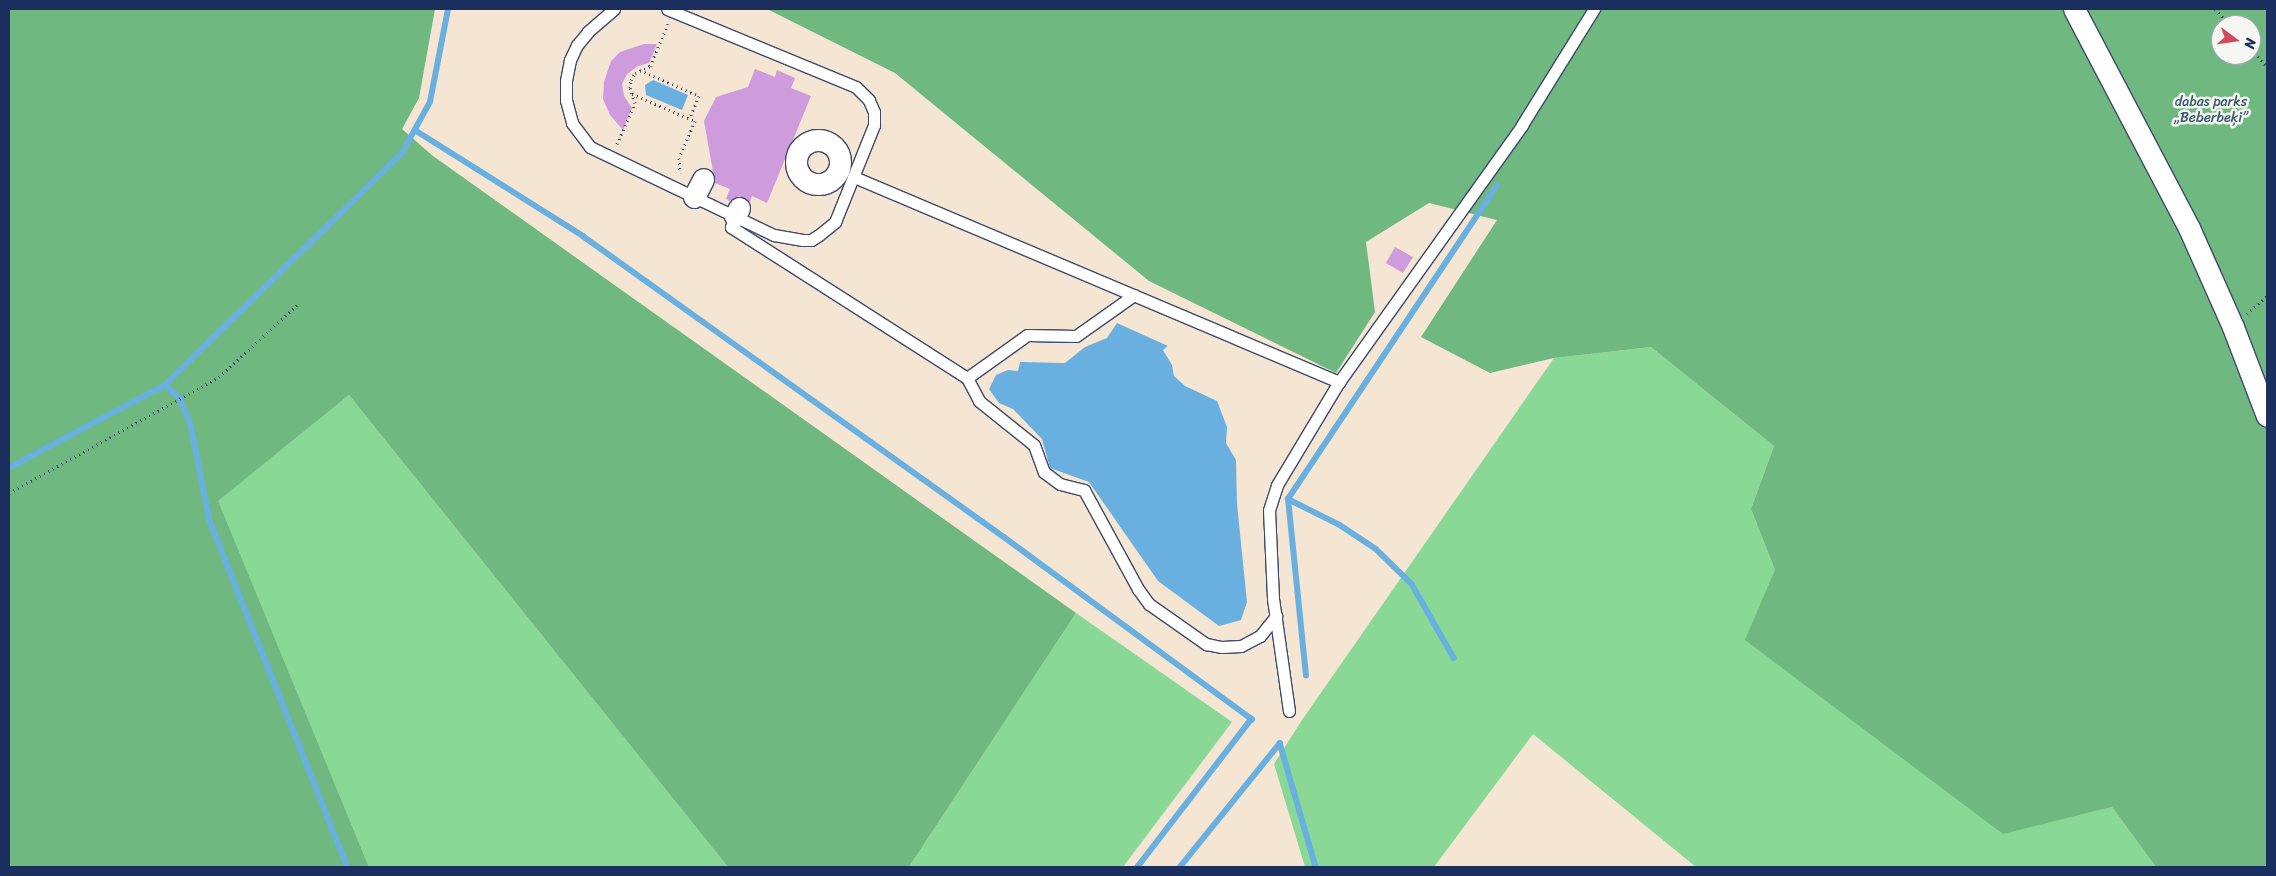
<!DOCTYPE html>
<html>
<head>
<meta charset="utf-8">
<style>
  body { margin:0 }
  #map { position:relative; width:2276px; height:876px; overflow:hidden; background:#f4e6d2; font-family:Sriracha,sans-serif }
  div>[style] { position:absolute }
  .green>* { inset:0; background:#8ad896 }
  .forest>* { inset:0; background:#6fb87f }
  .water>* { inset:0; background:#69b0e0 }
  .stream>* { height:5.5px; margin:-2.75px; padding:0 2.75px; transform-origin:2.75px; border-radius:2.75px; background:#69b0e0 }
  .building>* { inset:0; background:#ce9bdd }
  .path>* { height:3px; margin-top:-1.5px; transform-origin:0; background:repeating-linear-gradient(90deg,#3c4a6f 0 1px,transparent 0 5px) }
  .roads { filter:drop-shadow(1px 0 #3c4a6f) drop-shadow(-1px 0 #3c4a6f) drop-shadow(0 1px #3c4a6f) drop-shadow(0 -1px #3c4a6f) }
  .service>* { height:11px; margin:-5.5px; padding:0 5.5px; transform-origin:5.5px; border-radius:5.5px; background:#fff }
  .minor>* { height:21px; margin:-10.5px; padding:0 10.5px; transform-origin:10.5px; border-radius:10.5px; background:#fff }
  .minor>.ring { margin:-10.5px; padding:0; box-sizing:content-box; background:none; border:21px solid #fff; border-radius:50% }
  span { translate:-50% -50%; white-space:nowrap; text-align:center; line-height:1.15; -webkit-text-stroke:5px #f6f6f2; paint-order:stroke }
  .park-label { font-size:14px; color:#37596c }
  .frame { position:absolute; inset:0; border:10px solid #1b2f5e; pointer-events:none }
  .north { position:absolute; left:2211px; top:15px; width:50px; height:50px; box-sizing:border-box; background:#f6f6f2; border:1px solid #9ea6b7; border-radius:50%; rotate:104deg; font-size:14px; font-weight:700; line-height:20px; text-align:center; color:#1b2f5e }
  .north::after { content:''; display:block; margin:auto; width:18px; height:22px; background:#d1495b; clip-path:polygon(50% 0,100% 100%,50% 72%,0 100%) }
</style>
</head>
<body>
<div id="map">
  <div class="green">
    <i style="clip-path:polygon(1651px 347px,1774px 446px,1751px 509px,1775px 570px,2003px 833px,2112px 807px,2156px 867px,1696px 867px,1533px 734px,1434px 867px,1305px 867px,1274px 764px,1302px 720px,1554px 358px)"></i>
    <i style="clip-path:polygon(349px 395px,728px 867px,369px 867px,217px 501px)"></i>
    <i style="clip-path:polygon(1076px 613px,1232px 722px,1123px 867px,909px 867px)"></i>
  </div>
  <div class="forest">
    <i style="clip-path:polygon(9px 9px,435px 9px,419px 98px,402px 129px,433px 156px,1076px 613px,909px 867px,728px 867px,349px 395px,218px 501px,369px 867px,9px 867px)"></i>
    <i style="clip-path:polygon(evenodd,767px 9px,2267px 9px,2267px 867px,2156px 867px,2112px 807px,2003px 834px,1745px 640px,1775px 570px,1751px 509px,1774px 446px,1651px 347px,1554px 358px,1490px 373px,1421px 337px,1497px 220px,1429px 203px,1366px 242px,1375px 312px,1336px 373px,1149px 281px,895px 73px,767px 9px,2221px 25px,2251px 25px,2251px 55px,2221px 55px,2221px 25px)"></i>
  </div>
  <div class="water">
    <i style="clip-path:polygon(653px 80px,688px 95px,682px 110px,646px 95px,645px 85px)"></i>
    <i style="clip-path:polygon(1117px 323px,1168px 346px,1163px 350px,1172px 365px,1174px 376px,1185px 386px,1217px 401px,1227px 427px,1226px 443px,1236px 460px,1237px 504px,1247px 602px,1241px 620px,1219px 626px,1158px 581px,1089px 482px,1050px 468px,1042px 439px,1013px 409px,999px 403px,989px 389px,996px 375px,1008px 370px,1018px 371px,1020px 362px,1065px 363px,1085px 347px,1107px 338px)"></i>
  </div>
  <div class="stream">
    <i style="left:415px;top:130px;width:199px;rotate:32.2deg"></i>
    <i style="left:583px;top:236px;width:518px;rotate:35.56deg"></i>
    <i style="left:1004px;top:537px;width:308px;rotate:36.3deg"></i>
    <i style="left:1252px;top:719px;width:187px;rotate:127.6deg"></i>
    <i style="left:165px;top:385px;width:20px;rotate:41deg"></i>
    <i style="left:180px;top:398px;width:29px;rotate:68deg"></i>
    <i style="left:191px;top:425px;width:98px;rotate:78.8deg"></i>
    <i style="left:210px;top:521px;width:373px;rotate:68.3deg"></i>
    <i style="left:9px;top:468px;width:177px;rotate:-28deg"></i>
    <i style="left:165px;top:385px;width:332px;rotate:-44.4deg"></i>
    <i style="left:402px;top:153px;width:58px;rotate:-61.2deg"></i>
    <i style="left:430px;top:102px;width:95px;rotate:-79deg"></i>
    <i style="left:1288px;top:499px;width:58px;rotate:26.6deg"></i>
    <i style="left:1340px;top:525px;width:43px;rotate:33.7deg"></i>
    <i style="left:1376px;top:549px;width:50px;rotate:44.2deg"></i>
    <i style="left:1412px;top:584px;width:85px;rotate:60.4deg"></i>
    <i style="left:1306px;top:676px;width:178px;rotate:-95.8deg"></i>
    <i style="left:1288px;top:499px;width:376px;rotate:-56.3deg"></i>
    <i style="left:1280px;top:743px;width:129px;rotate:73.8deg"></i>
    <i style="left:1180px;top:867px;width:159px;rotate:-51.1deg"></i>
  </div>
  <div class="building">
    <i style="clip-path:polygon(644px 44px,657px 44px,649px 63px,638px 66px,627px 74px,622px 84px,624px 96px,632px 108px,623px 130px,610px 115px,603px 99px,604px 82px,611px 61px,620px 52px)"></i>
    <i style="clip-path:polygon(755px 69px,775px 77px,777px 70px,795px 78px,791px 88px,811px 96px,767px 203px,752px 196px,750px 202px,739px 196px,729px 201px,726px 199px,730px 189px,715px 183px,704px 121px,716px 97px,748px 87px)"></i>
    <i style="clip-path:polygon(1395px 247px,1413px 257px,1403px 273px,1386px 263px)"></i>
  </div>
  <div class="path">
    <i style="left:2215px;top:9px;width:22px;rotate:47deg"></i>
    <i style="left:2251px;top:49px;width:24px;rotate:48deg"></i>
    <i style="left:640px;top:70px;width:64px;rotate:23.8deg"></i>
    <i style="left:699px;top:96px;width:25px;rotate:113deg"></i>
    <i style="left:632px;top:94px;width:69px;rotate:23.2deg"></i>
    <i style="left:695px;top:121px;width:40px;rotate:113.4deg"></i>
    <i style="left:679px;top:158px;width:15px;rotate:86deg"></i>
    <i style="left:617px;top:144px;width:45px;rotate:-66.3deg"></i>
    <i style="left:635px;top:103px;width:16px;rotate:-108deg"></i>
    <i style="left:630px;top:88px;width:8px;rotate:-83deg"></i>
    <i style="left:631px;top:80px;width:8px;rotate:-60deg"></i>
    <i style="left:635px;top:73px;width:17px;rotate:-25deg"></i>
    <i style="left:650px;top:66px;width:46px;rotate:-66.8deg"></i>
    <i style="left:2247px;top:314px;width:27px;rotate:-42deg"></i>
    <i style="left:9px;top:493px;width:240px;rotate:-28.9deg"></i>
    <i style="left:219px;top:377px;width:108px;rotate:-42.7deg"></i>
  </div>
  <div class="roads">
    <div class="service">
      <i style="left:614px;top:9px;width:35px;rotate:139deg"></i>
      <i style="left:588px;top:32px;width:17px;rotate:130deg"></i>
      <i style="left:577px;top:45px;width:17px;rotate:115deg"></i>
      <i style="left:570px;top:60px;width:21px;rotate:101deg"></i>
      <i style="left:566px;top:81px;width:19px;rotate:90deg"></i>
      <i style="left:566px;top:100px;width:24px;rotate:75deg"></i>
      <i style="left:572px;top:123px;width:30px;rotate:53deg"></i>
      <i style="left:590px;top:147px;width:204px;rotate:25.6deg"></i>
      <i style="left:774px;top:235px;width:29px;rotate:10deg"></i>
      <i style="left:803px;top:240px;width:8px"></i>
      <i style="left:811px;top:240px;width:9px;rotate:-32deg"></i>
      <i style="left:819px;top:235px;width:21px;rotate:-39deg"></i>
      <i style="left:835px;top:222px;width:105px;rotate:-68.1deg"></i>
      <i style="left:874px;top:125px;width:13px;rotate:-90deg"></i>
      <i style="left:874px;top:112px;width:13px;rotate:-113deg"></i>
      <i style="left:869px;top:100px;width:18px;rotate:-135deg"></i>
      <i style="left:856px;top:87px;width:204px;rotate:-157.6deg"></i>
      <i style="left:854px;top:177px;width:527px;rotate:22.91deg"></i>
      <i style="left:735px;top:216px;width:12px;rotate:110deg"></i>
      <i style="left:731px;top:227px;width:280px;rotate:32.6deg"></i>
      <i style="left:967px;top:378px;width:74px;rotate:-35.6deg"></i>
      <i style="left:1027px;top:335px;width:49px;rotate:1.2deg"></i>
      <i style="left:1076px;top:336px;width:71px;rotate:-35.3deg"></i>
      <i style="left:967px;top:378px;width:26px;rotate:62deg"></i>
      <i style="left:979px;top:401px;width:70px;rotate:38.7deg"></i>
      <i style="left:1034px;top:445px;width:29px;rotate:70deg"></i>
      <i style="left:1044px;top:472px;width:20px;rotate:37deg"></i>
      <i style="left:1060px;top:484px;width:25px;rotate:14deg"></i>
      <i style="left:1084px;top:490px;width:113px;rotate:61.4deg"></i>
      <i style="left:1138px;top:589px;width:19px;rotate:54deg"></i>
      <i style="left:1149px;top:604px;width:70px;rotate:35.1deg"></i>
      <i style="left:1206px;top:644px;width:16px;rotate:11deg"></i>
      <i style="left:1222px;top:647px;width:19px;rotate:-3deg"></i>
      <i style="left:1241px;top:646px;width:21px;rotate:-28deg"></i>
      <i style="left:1260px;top:636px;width:26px;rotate:-51deg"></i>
      <i style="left:1289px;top:711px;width:114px;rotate:-98.1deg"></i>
      <i style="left:1273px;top:598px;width:88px;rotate:-92.6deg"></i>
      <i style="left:1269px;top:510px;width:26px;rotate:-72deg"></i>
      <i style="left:1277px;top:485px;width:120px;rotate:-59deg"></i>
      <i style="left:1339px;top:382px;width:315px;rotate:-54.5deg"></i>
      <i style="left:1522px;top:125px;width:137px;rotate:-58.2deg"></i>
    </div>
    <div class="minor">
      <i style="left:2074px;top:9px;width:247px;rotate:62.3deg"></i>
      <i style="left:2189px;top:228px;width:108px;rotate:66deg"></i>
      <i style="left:2233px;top:327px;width:95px;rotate:69.1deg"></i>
      <i class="ring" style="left:796px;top:140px;width:23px;height:23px"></i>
      <i style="left:694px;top:197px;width:20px;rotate:-63deg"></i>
      <i style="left:735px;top:216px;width:9px;rotate:-63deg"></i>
    </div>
  </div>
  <div class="park-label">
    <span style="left:2211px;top:110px">dabas parks<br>„Beberbeķi”</span>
  </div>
  <div class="frame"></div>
  <div class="north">N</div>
</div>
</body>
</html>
